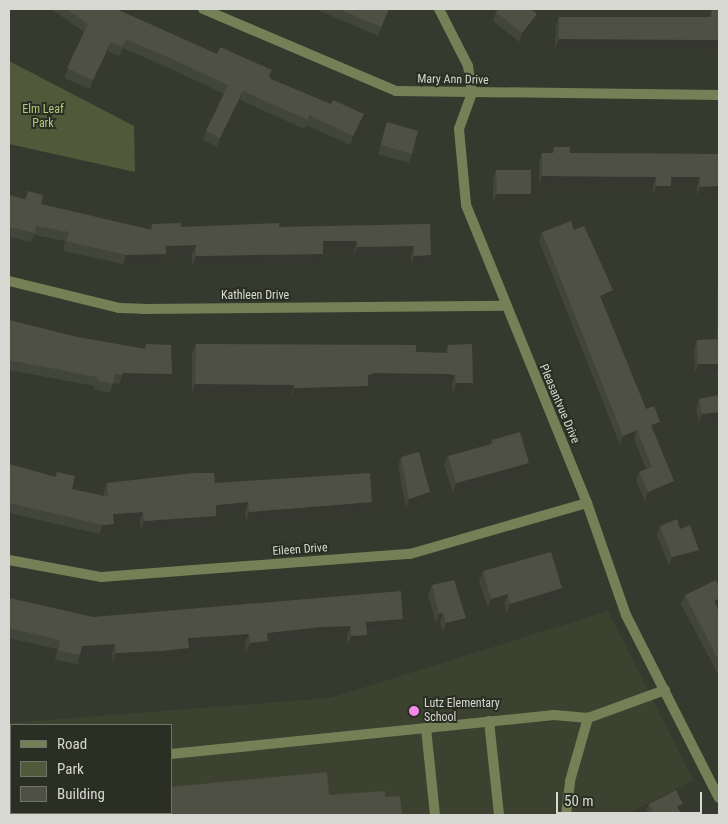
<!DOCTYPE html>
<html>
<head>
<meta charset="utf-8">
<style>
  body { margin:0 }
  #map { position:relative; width:728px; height:824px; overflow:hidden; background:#36392d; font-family:"Roboto Condensed",sans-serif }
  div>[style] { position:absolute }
  .built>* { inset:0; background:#3d4230 }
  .green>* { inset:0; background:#51593a }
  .lane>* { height:10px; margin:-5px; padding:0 5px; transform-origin:5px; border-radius:5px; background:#758057 }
  .street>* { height:10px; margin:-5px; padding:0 5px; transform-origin:5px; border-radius:5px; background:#758057 }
  .wall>* { inset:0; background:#42453a }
  .shaded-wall>* { inset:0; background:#36382f }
  .building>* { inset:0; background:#4d5043 }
  .dots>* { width:14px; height:14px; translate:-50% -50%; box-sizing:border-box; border:2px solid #2b2f23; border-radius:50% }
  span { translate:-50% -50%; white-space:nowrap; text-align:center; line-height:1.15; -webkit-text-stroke:4px #2b2f23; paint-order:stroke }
  .street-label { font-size:12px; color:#d6d8d1 }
  .park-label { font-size:12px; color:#b6ca7c }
  .poi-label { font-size:12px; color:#d6d8d1 }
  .left { translate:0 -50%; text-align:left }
  .frame { position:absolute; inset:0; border:10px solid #d6d8d1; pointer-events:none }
  .legend { position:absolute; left:10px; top:724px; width:162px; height:90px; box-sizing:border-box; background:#2b2f23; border:1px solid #6f7369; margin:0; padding:6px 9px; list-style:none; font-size:15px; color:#d6d8d1 }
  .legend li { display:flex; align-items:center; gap:10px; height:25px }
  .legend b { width:25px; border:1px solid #6f7369 }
  .scale { position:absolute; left:556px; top:792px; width:146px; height:22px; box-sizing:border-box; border:2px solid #d6d8d1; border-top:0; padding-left:6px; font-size:15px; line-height:18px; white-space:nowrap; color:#d6d8d1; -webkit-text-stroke:4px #2b2f23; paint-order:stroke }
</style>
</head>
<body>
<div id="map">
  <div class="built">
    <i style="clip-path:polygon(evenodd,608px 611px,693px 780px,626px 815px,9px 815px,9px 723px,330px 698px,608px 611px,11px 725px,171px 725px,171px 813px,11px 813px,11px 725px)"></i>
  </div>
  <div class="green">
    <i style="clip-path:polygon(9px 61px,134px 126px,135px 172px,9px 144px)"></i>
  </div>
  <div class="lane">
    <i style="left:489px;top:721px;width:95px;rotate:83.9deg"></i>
    <i style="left:426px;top:728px;width:87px;rotate:84.1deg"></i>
    <i style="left:171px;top:754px;width:385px;rotate:-5.8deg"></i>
    <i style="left:554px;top:715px;width:34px;rotate:5deg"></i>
    <i style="left:588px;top:718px;width:82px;rotate:-20deg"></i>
    <i style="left:9px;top:788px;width:3px;rotate:-45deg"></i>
    <i style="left:34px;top:813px;width:2px;rotate:90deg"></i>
    <i style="left:566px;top:815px;width:34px;rotate:-83deg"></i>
    <i style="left:570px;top:781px;width:66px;rotate:-74.1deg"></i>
  </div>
  <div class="street">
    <i style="left:203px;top:9px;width:210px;rotate:23deg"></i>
    <i style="left:396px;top:91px;width:323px;rotate:0.7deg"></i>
    <i style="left:439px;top:9px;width:64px;rotate:63deg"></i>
    <i style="left:468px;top:66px;width:27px;rotate:82deg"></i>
    <i style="left:472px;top:93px;width:38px;rotate:110deg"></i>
    <i style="left:459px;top:129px;width:76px;rotate:84.7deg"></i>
    <i style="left:466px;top:205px;width:322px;rotate:67.9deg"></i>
    <i style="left:587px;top:503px;width:119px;rotate:70.8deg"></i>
    <i style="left:626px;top:615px;width:205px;rotate:63.1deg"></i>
    <i style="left:9px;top:281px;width:113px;rotate:13.8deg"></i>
    <i style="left:119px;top:308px;width:24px;rotate:2deg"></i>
    <i style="left:143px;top:309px;width:362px;rotate:-0.5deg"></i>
    <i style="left:9px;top:560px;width:94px;rotate:10.5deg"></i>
    <i style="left:101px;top:577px;width:310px;rotate:-4.3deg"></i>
    <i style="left:410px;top:554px;width:184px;rotate:-16.1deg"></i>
  </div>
  <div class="wall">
    <i style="clip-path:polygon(51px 9px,116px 9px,269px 77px,271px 79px,360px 123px,350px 145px,306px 125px,304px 129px,240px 100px,217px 147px,203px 140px,206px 131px,224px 94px,169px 68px,123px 48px,119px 56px,108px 51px,90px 89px,64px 78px,84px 32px)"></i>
    <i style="clip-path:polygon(315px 9px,389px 9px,378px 36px)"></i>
    <i style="clip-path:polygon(711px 9px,719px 9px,719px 49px,555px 48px,556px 26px,559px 17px,709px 17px)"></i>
    <i style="clip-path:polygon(496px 12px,537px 14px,534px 23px,519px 42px,493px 21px)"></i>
    <i style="clip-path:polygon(387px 122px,412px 154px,409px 163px,378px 154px,384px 131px)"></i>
    <i style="clip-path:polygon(554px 147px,570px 153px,719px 154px,697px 196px,697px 186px,671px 186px,667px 195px,653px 195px,653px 186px,539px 185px,539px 162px,542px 153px,552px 153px)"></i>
    <i style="clip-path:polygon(496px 170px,528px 204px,493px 203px,493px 180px)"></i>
    <i style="clip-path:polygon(28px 191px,41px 204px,149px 230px,152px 224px,181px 227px,279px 227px,430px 224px,428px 264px,411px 265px,411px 255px,354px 256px,354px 251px,323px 250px,323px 254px,320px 263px,192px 265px,192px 254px,166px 255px,163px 264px,123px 264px,63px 251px,65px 241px,34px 235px,31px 242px,9px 237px,9px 195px,25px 199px)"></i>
    <i style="clip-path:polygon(719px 228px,719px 389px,717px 373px,695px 373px,694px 349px,697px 340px,717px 339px,718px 232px)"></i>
    <i style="clip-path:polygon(574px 230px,613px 290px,610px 299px,602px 302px,646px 409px,660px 422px,657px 431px,654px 432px,674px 481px,670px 491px,645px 501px,636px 481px,639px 472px,646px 469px,634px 439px,620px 445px,539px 241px,542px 232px)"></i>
    <i style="clip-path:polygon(9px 320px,77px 337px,144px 349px,146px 344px,169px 383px,120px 382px,119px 384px,113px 383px,110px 393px,95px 390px,94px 386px,9px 370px)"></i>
    <i style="clip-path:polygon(196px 344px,416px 352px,445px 353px,448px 345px,473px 383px,470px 392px,453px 393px,452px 384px,371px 382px,368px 383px,365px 395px,291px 397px,291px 394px,192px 393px,192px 353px)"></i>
    <i style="clip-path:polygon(719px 395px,699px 423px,696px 408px,699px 399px)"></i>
    <i style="clip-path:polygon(492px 440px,526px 472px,453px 493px,444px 465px,448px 456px,490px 444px)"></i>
    <i style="clip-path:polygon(401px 457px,427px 501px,406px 508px,398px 466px)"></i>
    <i style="clip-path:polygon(9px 464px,55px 477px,57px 472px,72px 489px,104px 496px,104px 492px,107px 483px,215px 483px,372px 502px,369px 511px,246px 522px,245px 511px,216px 513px,213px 525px,141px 530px,140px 521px,114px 523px,110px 533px,99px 534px,9px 513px)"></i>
    <i style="clip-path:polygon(660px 526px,680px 529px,699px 550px,696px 559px,669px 566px,657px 535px)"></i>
    <i style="clip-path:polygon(483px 571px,562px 588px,559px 597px,507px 613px,504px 603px,488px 608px,479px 581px)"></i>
    <i style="clip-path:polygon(432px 585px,466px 618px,462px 627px,443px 633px,440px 622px,436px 623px,428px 595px)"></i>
    <i style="clip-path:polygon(719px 586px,719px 606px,717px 607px,719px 611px,719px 676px,681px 604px,685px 595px)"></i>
    <i style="clip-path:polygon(9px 598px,93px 617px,403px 619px,400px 628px,367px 631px,364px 644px,348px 645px,347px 635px,317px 636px,268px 641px,264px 650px,246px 652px,245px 643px,189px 646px,186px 657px,159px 660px,113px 662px,112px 653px,80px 655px,77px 664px,55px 660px,57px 649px,9px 638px)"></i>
    <i style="clip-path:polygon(329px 795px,385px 797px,402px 815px,122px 815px,121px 813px,171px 813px)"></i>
    <i style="clip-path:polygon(649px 804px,683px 804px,680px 811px,682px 815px,646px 815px,645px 813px)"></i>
  </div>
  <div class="shaded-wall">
    <i style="clip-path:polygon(537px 14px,534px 23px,519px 42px,522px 33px)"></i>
    <i style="clip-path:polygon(559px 39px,719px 40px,719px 49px,555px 48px)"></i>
    <i style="clip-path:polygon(111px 42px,108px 51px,90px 89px,93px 80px)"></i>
    <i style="clip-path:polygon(243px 91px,240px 100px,217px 147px,220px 138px)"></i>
    <i style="clip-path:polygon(364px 114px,360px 123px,350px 145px,353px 136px)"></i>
    <i style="clip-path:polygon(542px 176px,656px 177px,653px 186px,539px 185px)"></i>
    <i style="clip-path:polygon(671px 177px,700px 177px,697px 186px,671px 186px,667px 195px,653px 195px,656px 186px)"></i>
    <i style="clip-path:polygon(719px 186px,719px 195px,697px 196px,700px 187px)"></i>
    <i style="clip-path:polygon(497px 194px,531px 194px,528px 204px,493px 203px)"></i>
    <i style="clip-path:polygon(323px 241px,357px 241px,354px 251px,320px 250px)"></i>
    <i style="clip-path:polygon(196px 245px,192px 254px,166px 255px,163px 264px,123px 264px,126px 255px,166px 246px)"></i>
    <i style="clip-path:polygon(414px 246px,411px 255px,354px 256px,357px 247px)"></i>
    <i style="clip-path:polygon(323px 254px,320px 263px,192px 265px,196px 256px)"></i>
    <i style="clip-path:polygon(431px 255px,428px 264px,411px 265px,414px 256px)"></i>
    <i style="clip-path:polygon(613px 290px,610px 299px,596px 305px,600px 296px)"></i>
    <i style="clip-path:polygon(698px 364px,719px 364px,719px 365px,717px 373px,695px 373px)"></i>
    <i style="clip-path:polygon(123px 373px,172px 374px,169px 383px,120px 382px)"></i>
    <i style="clip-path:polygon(374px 373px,449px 374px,455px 375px,452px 384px,371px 382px,365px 384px,368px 375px)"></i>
    <i style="clip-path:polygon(456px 383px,473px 383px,470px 392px,453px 393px)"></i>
    <i style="clip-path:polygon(195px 384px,294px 385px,291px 394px,192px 393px)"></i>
    <i style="clip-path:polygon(368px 386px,365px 395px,291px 397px,294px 388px)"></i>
    <i style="clip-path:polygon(719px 412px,719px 420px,699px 423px,702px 414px)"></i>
    <i style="clip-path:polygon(660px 422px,657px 431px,648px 435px,651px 425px)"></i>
    <i style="clip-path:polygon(637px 430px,634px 439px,620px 445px,623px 436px)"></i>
    <i style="clip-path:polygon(529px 463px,526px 472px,453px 493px,456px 483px)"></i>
    <i style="clip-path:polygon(674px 481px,670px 491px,645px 501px,648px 492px)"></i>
    <i style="clip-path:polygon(430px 492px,427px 501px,406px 508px,409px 499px)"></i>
    <i style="clip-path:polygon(248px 502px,245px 511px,212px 514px,216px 505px)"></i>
    <i style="clip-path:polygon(372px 502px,369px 511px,246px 522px,249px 512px)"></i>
    <i style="clip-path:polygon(143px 512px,140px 521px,109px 524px,113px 514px)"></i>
    <i style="clip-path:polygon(216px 516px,213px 525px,141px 530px,144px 521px)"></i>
    <i style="clip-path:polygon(114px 524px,110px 533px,99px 534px,103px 525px)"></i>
    <i style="clip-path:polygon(699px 550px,696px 559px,669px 566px,672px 557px)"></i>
    <i style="clip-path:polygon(562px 588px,559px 597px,507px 613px,510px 604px)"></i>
    <i style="clip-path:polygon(508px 594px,504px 603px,488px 608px,491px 599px)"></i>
    <i style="clip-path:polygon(719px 598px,719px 606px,711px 610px,714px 601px)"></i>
    <i style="clip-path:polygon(443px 613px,440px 622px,436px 623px,439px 614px)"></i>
    <i style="clip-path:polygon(466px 618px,462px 627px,443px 633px,446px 623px)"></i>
    <i style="clip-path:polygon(403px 619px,400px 628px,363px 631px,366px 622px)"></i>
    <i style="clip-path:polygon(351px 626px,347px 635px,317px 636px,268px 641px,264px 650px,246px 652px,250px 643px,267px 633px,321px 627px)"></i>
    <i style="clip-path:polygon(249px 634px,245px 643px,184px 647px,188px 638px)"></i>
    <i style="clip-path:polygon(367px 635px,364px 644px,348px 645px,351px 636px)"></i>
    <i style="clip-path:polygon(115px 644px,112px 653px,80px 655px,82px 646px)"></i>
    <i style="clip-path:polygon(189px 648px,186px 657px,159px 660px,113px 662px,116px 653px)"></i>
    <i style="clip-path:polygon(683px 804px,679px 813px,677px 806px)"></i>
  </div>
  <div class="building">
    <i style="clip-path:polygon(67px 9px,116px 9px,217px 54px,220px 47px,272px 70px,269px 76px,271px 79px,331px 104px,333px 100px,364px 114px,353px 136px,309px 115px,308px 120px,243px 91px,220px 138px,206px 131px,228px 85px,172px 59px,126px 39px,122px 47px,111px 42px,93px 80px,67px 68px,88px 24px)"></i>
    <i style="clip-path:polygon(339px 9px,389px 9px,381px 27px)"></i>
    <i style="clip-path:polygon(499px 9px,531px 9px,537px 14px,522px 33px,496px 12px)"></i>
    <i style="clip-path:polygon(712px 9px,719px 9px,719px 40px,559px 39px,559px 17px,712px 17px)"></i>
    <i style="clip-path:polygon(387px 122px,418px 131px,412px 154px,381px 145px)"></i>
    <i style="clip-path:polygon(554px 147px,570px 147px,570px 153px,719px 154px,719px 186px,700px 187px,700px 177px,671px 177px,671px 186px,656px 186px,656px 177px,542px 176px,542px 153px,554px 153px)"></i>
    <i style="clip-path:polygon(496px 170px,531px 170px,531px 194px,497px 194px)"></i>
    <i style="clip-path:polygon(28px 191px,43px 195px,41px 204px,152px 230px,152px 224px,181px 223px,181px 227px,279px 223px,279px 227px,430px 224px,431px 255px,414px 256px,414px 246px,357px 247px,357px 241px,323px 241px,323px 254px,196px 256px,196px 245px,166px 246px,166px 254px,126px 255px,66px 241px,69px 232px,36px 226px,35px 233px,9px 227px,9px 195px,26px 200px)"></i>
    <i style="clip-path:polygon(571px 221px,574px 230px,584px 226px,613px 290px,600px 296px,646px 409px,654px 406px,660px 422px,651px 425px,674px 481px,648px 492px,639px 472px,652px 467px,637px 430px,623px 436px,542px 232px)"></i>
    <i style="clip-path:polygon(9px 320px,77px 337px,146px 349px,146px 344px,171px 345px,172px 374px,123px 373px,122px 375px,115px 374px,113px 384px,98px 381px,97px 377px,9px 360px)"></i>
    <i style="clip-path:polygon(719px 339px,719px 364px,698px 364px,697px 340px)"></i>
    <i style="clip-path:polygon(196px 344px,416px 345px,416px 352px,448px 353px,448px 345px,472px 344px,473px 383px,456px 383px,455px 375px,449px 374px,374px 373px,368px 375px,368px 386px,294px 388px,294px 385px,195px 384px)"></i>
    <i style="clip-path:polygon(719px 395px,719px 412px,702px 414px,699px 399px)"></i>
    <i style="clip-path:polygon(520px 432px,529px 463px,456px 483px,448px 456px,493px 444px,492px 440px)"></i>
    <i style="clip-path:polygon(419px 452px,430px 492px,409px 499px,401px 457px)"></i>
    <i style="clip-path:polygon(9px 464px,56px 477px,57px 472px,75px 476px,72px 489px,108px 497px,107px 483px,194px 473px,214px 473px,215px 483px,370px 473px,372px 502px,249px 512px,248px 502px,216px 505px,216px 516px,144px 521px,143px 512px,113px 514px,114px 524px,103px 525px,9px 503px)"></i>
    <i style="clip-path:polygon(677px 519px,680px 529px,690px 525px,699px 550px,672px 557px,660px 526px)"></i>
    <i style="clip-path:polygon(551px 552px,562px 588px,510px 604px,508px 594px,491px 599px,483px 571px)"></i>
    <i style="clip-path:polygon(454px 580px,466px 618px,446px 623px,443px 613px,439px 614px,432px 585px)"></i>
    <i style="clip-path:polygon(716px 580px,719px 586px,719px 598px,714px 601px,719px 611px,719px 661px,685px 595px)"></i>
    <i style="clip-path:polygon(401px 591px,403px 619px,366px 622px,367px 635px,351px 636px,351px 626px,321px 627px,267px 633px,268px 641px,250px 643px,249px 634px,188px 638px,189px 648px,162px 651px,116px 653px,115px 644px,82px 646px,80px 655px,58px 651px,60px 640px,9px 628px,9px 598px,93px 617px)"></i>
    <i style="clip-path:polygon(327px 772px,329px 795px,385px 791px,385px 797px,400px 796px,402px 815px,128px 815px,128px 813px,171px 813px,171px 787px)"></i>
    <i style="clip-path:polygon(676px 790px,683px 804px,677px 806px,682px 815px,652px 815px,654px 814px,649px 804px)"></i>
  </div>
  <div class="dots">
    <i style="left:414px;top:711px;background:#f688ec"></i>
  </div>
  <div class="street-label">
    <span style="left:453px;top:80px;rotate:1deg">Mary Ann Drive</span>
    <span style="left:255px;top:296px">Kathleen Drive</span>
    <span style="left:559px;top:404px;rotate:67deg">Pleasantvue Drive</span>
    <span style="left:300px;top:550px;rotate:-4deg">Eileen Drive</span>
  </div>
  <div class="park-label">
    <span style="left:43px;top:117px">Elm Leaf<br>Park</span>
  </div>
  <div class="poi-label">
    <span class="left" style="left:424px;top:711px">Lutz Elementary<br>School</span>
  </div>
  <div class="frame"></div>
  <ul class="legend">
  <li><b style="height:6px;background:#758057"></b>Road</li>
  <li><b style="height:14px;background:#51593a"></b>Park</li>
  <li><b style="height:14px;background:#4d5043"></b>Building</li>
  </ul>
  <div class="scale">50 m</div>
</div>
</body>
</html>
